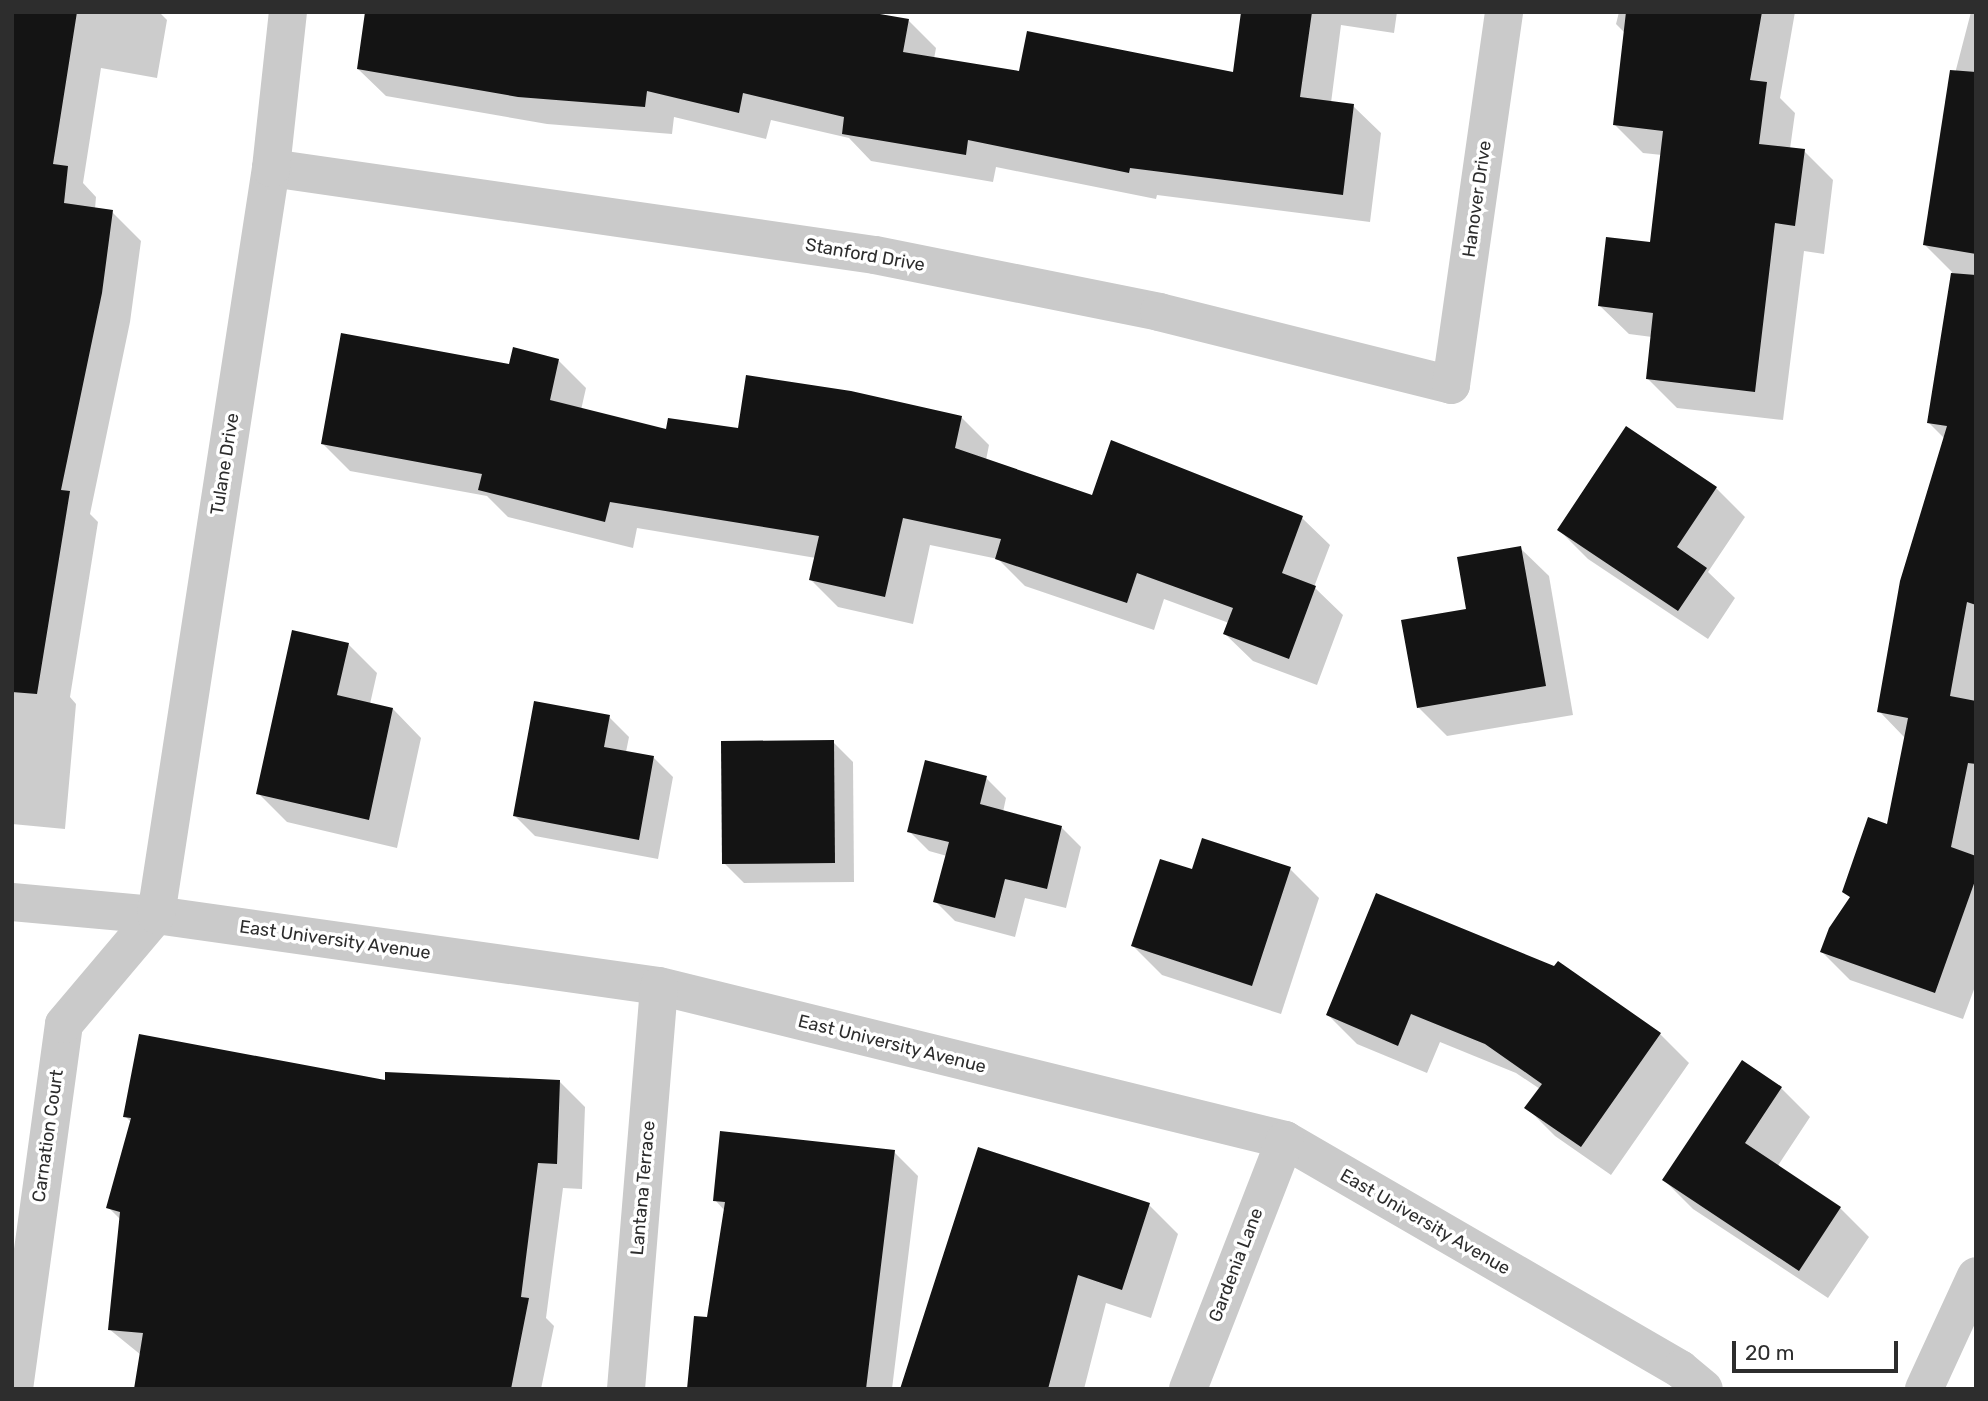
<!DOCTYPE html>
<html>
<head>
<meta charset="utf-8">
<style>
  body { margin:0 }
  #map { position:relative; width:1988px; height:1401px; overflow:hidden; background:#fff; font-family:Rubik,sans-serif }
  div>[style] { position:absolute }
  .shadow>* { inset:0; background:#0003 }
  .building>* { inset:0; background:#141414 }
  .minor>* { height:38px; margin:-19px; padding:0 19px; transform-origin:19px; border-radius:19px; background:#cacaca }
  span { translate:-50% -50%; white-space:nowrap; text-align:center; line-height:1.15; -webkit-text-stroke:7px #fff; paint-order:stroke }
  .street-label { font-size:18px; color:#2d2d2d }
  .frame { position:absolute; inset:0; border:14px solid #2d2d2d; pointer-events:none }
  .scale { position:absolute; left:1732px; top:1341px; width:166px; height:32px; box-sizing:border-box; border:4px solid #2d2d2d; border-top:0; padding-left:9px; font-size:21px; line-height:24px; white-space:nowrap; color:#2d2d2d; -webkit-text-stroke:5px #fff; paint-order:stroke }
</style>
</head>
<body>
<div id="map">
  <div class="shadow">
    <i style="clip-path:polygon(12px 12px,159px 12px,167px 20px,157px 78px,101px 68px,83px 183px,96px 197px,95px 209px,112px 212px,141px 241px,130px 322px,90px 514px,98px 522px,70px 697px,76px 704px,65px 829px,12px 824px)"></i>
    <i style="clip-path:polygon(367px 12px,870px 12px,908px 20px,936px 48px,934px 59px,1020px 73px,1235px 74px,1243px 12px,1397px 12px,1394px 33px,1341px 25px,1331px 103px,1353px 106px,1381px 133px,1370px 222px,1157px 195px,1156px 199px,996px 167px,993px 182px,871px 161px,849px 138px,771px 120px,766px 139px,674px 117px,672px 134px,547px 124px,386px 96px,358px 69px)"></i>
    <i style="clip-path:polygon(1619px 12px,1795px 12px,1780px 98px,1795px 113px,1790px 149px,1804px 151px,1833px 180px,1824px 254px,1804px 251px,1783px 420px,1677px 408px,1648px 379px,1652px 337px,1629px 334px,1600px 306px,1651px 244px,1662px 155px,1643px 153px,1614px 124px,1625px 33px,1616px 24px)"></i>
    <i style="clip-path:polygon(1971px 12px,1976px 12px,1976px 984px,1963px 1019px,1850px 980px,1822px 952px,1851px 898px,1844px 891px,1888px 826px,1905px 738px,1879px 711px,1945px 439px,1928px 422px,1952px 272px,1925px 245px,1946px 108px)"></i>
    <i style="clip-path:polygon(558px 360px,586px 388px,581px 410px,668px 432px,961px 417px,989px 445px,986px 460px,1093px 497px,1302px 518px,1330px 545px,1314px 587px,1343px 615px,1317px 685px,1253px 661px,1225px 634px,1229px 623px,1164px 599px,1154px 630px,1025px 586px,998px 559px,930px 545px,913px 624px,838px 607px,811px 580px,816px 558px,637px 528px,633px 548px,508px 517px,487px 496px,350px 471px,323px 444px,510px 366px)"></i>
    <i style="clip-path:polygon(1716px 488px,1745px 517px,1708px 572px,1735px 598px,1708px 639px,1588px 559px,1559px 530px)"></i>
    <i style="clip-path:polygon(1520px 548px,1549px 576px,1573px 715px,1447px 736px,1418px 707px,1468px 610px)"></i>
    <i style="clip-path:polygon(348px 644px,377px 673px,370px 704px,393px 709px,421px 738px,397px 848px,287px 822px,258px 793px)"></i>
    <i style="clip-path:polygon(609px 717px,629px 737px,626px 752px,653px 757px,673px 777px,658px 859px,535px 836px,515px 816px)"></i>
    <i style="clip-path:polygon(833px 742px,853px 762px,854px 882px,744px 883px,724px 863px)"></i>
    <i style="clip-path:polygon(986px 778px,1006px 798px,1003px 812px,1061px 827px,1081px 847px,1066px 908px,1025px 898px,1015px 937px,955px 921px,935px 901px,947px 856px,929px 851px,909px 831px)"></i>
    <i style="clip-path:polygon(1290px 869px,1319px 898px,1281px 1014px,1162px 975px,1133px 946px,1193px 872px)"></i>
    <i style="clip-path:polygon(1558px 963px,1660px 1034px,1689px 1063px,1611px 1175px,1555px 1136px,1527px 1108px,1540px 1089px,1516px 1073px,1440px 1042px,1427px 1073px,1357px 1044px,1328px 1015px,1555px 968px)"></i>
    <i style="clip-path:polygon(559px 1081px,585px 1107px,582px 1189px,563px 1188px,546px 1318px,554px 1326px,541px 1389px,136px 1389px,141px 1355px,109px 1329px,121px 1220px,108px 1207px,131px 1122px,125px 1116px,387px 1082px)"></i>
    <i style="clip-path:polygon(1781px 1088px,1810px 1117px,1777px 1167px,1840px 1208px,1869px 1237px,1828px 1298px,1693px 1209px,1664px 1180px)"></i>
    <i style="clip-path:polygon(894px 1152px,918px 1176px,892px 1389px,689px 1389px,708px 1319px,725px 1211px,715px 1200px)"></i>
    <i style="clip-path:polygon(1149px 1205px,1178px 1234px,1151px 1318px,1106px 1303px,1084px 1389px,902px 1389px)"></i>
  </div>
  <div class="building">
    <i style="clip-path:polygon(12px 12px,77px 12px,53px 164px,68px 166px,64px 203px,113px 210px,102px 293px,61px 490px,70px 491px,37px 694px,12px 692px)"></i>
    <i style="clip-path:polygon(365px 12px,868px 12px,909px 19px,903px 52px,1019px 71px,1027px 31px,1233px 72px,1241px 12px,1312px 12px,1300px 97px,1354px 104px,1343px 195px,1130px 168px,1129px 173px,968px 140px,966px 155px,842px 134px,844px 117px,743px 93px,739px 113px,647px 91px,645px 107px,518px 97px,357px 69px)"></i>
    <i style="clip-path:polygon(1626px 12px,1762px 12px,1750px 80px,1767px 82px,1759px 144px,1805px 149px,1795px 226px,1775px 223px,1755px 392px,1646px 379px,1653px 313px,1598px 306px,1606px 237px,1650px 242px,1663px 131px,1613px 125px)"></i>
    <i style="clip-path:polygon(1950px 70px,1976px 72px,1976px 254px,1923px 245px)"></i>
    <i style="clip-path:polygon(1951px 273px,1976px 275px,1976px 605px,1967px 602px,1950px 696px,1976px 701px,1976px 764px,1968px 763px,1951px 847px,1976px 856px,1976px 878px,1935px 993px,1820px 952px,1829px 928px,1850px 897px,1842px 892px,1868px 817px,1887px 824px,1908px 718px,1877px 712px,1900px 581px,1947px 426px,1927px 423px)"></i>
    <i style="clip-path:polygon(341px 333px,509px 364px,513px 347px,559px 359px,550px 400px,666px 429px,668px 418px,738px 428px,746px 375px,851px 391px,962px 416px,955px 448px,1092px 495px,1111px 440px,1303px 516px,1282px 573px,1316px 586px,1289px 659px,1223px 634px,1233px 608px,1137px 573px,1127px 603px,995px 559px,1001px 539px,903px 518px,885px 597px,809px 580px,819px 536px,610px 502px,605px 522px,478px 490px,482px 474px,321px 444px)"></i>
    <i style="clip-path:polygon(1626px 426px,1717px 487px,1677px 547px,1707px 568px,1678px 611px,1557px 530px)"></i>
    <i style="clip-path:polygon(1521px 546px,1546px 686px,1417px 708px,1401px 620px,1466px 609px,1457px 557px)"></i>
    <i style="clip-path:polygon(292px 630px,349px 643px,337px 695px,393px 708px,369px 820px,256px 794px)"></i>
    <i style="clip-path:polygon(534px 701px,610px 715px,604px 747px,654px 756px,639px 840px,513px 816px)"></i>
    <i style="clip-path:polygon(834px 740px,835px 863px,722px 864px,721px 741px)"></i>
    <i style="clip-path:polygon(925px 760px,987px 776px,980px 804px,1062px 826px,1047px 889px,1005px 879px,995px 918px,933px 902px,949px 842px,907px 832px)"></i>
    <i style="clip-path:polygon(1202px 838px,1291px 867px,1252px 986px,1131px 946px,1160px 859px,1192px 869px)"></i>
    <i style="clip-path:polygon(1376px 893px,1554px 966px,1558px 961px,1661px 1033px,1581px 1147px,1524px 1108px,1542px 1084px,1485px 1044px,1411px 1014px,1398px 1046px,1326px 1015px)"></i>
    <i style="clip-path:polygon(139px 1034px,385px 1080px,385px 1072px,560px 1080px,557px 1164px,538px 1163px,521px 1297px,529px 1298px,511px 1389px,134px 1389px,143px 1333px,108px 1330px,120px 1212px,106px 1208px,131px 1118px,123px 1117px)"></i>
    <i style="clip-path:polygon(1742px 1060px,1782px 1087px,1745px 1143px,1841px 1207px,1799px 1271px,1662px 1180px)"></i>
    <i style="clip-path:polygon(720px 1131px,895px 1150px,866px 1389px,687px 1389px,694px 1316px,707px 1317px,725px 1202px,713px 1201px)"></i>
    <i style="clip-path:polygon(978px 1147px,1150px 1203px,1122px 1290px,1078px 1275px,1048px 1389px,900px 1389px)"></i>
  </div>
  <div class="minor">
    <i style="left:271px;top:168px;width:610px;rotate:8.2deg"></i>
    <i style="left:875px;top:255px;width:290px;rotate:11.3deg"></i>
    <i style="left:1159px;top:312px;width:301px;rotate:14deg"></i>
    <i style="left:1451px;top:385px;width:377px;rotate:-81.9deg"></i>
    <i style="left:12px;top:902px;width:145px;rotate:5.2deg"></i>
    <i style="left:156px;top:915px;width:508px;rotate:8.03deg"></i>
    <i style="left:659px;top:986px;width:645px;rotate:13.82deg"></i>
    <i style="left:1285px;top:1140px;width:457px;rotate:30.1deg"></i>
    <i style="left:1680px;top:1369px;width:31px;rotate:40deg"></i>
    <i style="left:14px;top:1389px;width:368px;rotate:-82.2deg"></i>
    <i style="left:64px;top:1024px;width:143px;rotate:-49.8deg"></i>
    <i style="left:156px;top:915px;width:756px;rotate:-81.25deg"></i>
    <i style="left:271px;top:168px;width:157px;rotate:-83.8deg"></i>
    <i style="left:626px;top:1389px;width:404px;rotate:-85.3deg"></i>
    <i style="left:1188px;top:1389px;width:267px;rotate:-68.7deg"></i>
    <i style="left:1924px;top:1389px;width:124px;rotate:-65.3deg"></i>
  </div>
  <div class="street-label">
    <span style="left:1477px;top:199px;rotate:-82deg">Hanover Drive</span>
    <span style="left:865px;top:255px;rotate:10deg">Stanford Drive</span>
    <span style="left:225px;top:464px;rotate:-81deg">Tulane Drive</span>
    <span style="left:335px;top:940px;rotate:8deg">East University Avenue</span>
    <span style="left:892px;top:1044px;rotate:14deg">East University Avenue</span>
    <span style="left:48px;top:1136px;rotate:-82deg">Carnation Court</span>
    <span style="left:643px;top:1188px;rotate:-85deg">Lantana Terrace</span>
    <span style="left:1425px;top:1222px;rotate:30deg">East University Avenue</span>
    <span style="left:1236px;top:1265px;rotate:-69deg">Gardenia Lane</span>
  </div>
  <div class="frame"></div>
  <div class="scale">20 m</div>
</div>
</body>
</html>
